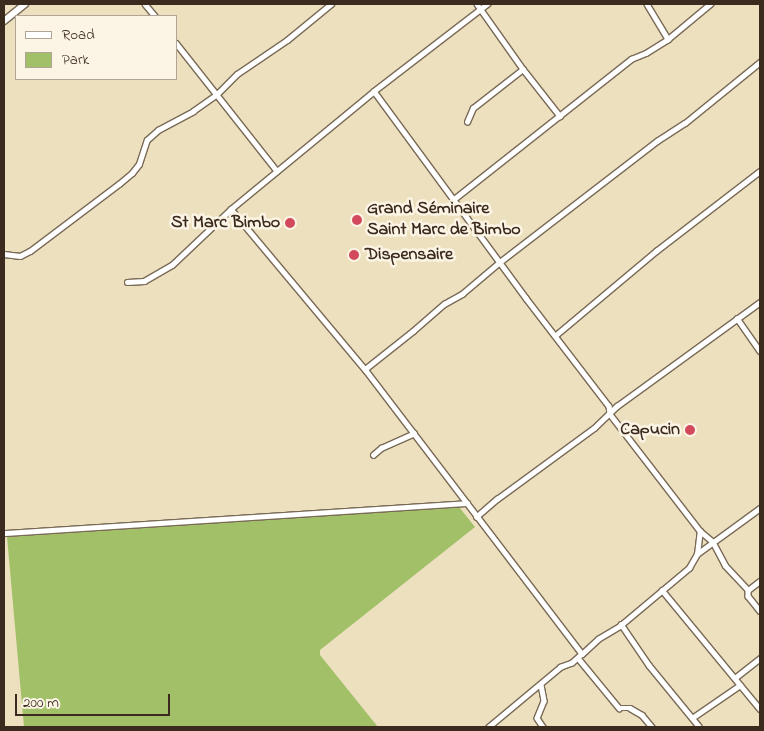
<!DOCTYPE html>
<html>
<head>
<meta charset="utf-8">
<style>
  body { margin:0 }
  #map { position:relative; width:764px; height:731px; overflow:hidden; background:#ede0bf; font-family:"Indie Flower",sans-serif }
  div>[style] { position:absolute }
  .green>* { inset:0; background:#a1c067 }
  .roads { filter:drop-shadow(1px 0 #796a56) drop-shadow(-1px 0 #796a56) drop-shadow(0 1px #796a56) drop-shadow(0 -1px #796a56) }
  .minor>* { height:4.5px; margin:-2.25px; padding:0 2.25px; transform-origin:2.25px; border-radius:2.25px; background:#fff }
  .primary>* { height:6px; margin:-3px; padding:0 3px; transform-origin:3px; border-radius:3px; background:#fff }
  .dots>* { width:14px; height:14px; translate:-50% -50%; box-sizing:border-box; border:2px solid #fcf5e5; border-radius:50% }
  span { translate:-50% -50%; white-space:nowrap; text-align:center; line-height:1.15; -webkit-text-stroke:5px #fcf5e5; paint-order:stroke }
  .poi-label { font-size:18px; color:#3b2a1e; font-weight:700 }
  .left { translate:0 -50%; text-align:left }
  .right { translate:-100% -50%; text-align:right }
  .frame { position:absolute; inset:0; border:5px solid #3b2a1e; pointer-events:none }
  .legend { position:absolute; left:15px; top:15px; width:162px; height:65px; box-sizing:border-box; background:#fcf5e5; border:1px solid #afa495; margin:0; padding:6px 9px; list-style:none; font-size:15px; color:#3b2a1e }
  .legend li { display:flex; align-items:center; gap:10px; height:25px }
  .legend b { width:25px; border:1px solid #afa495 }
  .scale { position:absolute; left:15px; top:694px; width:155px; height:22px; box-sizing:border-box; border:2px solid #3b2a1e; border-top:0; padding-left:6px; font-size:15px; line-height:18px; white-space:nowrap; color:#3b2a1e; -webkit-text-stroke:4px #fcf5e5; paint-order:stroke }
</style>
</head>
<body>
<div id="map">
  <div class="green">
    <i style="clip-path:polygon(459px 507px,475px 527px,320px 650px,320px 655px,378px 727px,24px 727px,7px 537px)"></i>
  </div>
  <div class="roads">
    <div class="minor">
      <i style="left:145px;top:4px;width:16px;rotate:50deg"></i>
      <i style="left:477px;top:4px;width:80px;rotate:54.7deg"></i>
      <i style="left:523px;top:69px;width:60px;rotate:51.8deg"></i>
      <i style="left:647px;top:4px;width:41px;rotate:59deg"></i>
      <i style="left:176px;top:43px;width:163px;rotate:51.7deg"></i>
      <i style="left:374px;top:91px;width:257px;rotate:53.7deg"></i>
      <i style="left:526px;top:298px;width:136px;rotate:52.5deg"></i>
      <i style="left:609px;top:406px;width:8px;rotate:83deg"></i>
      <i style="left:610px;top:414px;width:148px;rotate:52.4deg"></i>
      <i style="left:700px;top:531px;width:17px;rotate:40deg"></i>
      <i style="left:713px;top:542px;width:26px;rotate:62deg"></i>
      <i style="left:725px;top:565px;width:34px;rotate:47deg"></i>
      <i style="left:748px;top:590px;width:6px;rotate:90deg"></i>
      <i style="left:748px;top:596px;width:19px;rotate:51deg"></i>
      <i style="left:467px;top:122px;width:15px;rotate:-67deg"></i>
      <i style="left:473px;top:108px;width:63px;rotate:-38deg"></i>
      <i style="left:454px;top:199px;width:226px;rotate:-38.3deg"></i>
      <i style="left:631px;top:59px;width:16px;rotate:-22deg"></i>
      <i style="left:646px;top:53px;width:26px;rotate:-32deg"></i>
      <i style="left:668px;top:39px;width:55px;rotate:-39.8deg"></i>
      <i style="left:231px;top:209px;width:209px;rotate:50.1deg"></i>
      <i style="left:365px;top:369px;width:358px;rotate:52.7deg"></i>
      <i style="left:582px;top:654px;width:13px;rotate:138deg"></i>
      <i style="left:572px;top:663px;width:12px;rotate:160deg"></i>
      <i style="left:561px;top:667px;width:94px;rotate:140.2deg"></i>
      <i style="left:4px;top:254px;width:16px;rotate:7deg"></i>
      <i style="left:20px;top:256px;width:11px;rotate:-27deg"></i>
      <i style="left:30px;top:251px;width:111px;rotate:-37deg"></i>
      <i style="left:119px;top:184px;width:17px;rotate:-40deg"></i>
      <i style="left:132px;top:173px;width:11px;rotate:-52deg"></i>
      <i style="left:139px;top:164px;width:25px;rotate:-72deg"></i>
      <i style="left:147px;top:140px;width:15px;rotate:-42deg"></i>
      <i style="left:158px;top:130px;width:40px;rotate:-28deg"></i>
      <i style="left:193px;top:111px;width:29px;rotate:-35deg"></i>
      <i style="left:217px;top:94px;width:28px;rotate:-45deg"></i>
      <i style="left:237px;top:74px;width:60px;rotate:-34.2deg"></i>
      <i style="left:287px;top:40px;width:57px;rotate:-39.3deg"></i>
      <i style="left:127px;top:282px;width:17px;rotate:-3deg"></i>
      <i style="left:144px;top:281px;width:32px;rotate:-30deg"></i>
      <i style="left:172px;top:265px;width:81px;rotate:-43.5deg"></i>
      <i style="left:231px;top:209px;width:185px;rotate:-39.5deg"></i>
      <i style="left:374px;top:91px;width:143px;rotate:-37.6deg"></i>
      <i style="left:737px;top:318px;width:40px;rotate:55.1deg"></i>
      <i style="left:556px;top:335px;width:131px;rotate:-40deg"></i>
      <i style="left:656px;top:251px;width:131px;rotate:-37.6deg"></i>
      <i style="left:365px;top:369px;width:61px;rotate:-38.4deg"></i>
      <i style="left:413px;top:331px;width:41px;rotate:-41.1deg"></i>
      <i style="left:444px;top:304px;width:21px;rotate:-29deg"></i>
      <i style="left:462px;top:294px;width:51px;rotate:-40.2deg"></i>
      <i style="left:501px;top:261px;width:197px;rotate:-37.6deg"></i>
      <i style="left:657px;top:141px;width:33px;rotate:-33deg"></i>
      <i style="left:685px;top:123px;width:97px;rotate:-39.1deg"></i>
      <i style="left:373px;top:455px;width:11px;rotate:-41deg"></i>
      <i style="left:381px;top:448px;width:36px;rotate:-24deg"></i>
      <i style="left:476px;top:517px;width:28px;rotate:-41deg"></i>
      <i style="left:497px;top:499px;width:120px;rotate:-36.2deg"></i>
      <i style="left:594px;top:428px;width:32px;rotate:-44deg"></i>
      <i style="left:617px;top:406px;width:177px;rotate:-36deg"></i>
      <i style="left:4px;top:533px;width:464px;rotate:-3.7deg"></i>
      <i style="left:697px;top:554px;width:23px;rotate:-83deg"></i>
      <i style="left:662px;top:590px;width:154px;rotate:50.5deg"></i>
      <i style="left:748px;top:590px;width:15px;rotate:-37deg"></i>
      <i style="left:582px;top:654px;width:22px;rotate:-43deg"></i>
      <i style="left:598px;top:639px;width:27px;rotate:-31deg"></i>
      <i style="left:578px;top:658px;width:65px;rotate:50.6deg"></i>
      <i style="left:619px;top:708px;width:11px"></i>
      <i style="left:630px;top:708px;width:14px;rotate:30deg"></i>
      <i style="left:642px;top:715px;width:16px;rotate:50deg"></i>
      <i style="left:736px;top:677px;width:31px;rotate:-38deg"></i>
      <i style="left:541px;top:685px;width:16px;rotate:79deg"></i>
      <i style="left:544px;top:701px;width:18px;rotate:112deg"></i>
      <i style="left:537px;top:718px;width:11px;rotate:56deg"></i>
      <i style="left:692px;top:718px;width:58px;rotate:-34.5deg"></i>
      <i style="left:699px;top:727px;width:79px;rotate:-129.3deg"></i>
      <i style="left:649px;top:666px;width:50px;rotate:-124.3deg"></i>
      <i style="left:621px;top:625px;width:89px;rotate:-40deg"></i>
      <i style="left:689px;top:568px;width:16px;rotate:-60deg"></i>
      <i style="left:697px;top:554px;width:78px;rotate:-36.1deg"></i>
    </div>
    <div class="primary">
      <i style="left:4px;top:21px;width:27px;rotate:-39deg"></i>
    </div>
  </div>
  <div class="dots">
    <i style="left:357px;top:220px;background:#d1495b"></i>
    <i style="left:290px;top:223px;background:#d1495b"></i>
    <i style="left:354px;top:255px;background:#d1495b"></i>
    <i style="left:690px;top:430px;background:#d1495b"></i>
  </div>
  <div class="poi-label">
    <span class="left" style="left:367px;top:220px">Grand Séminaire<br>Saint Marc de Bimbo</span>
    <span class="right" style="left:280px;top:223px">St Marc Bimbo</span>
    <span class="left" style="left:365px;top:255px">Dispensaire</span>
    <span class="right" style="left:680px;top:430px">Capucin</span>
  </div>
  <div class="frame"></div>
  <ul class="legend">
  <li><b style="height:6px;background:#fff"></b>Road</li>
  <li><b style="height:14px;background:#a1c067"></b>Park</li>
  </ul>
  <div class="scale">200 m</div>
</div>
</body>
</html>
